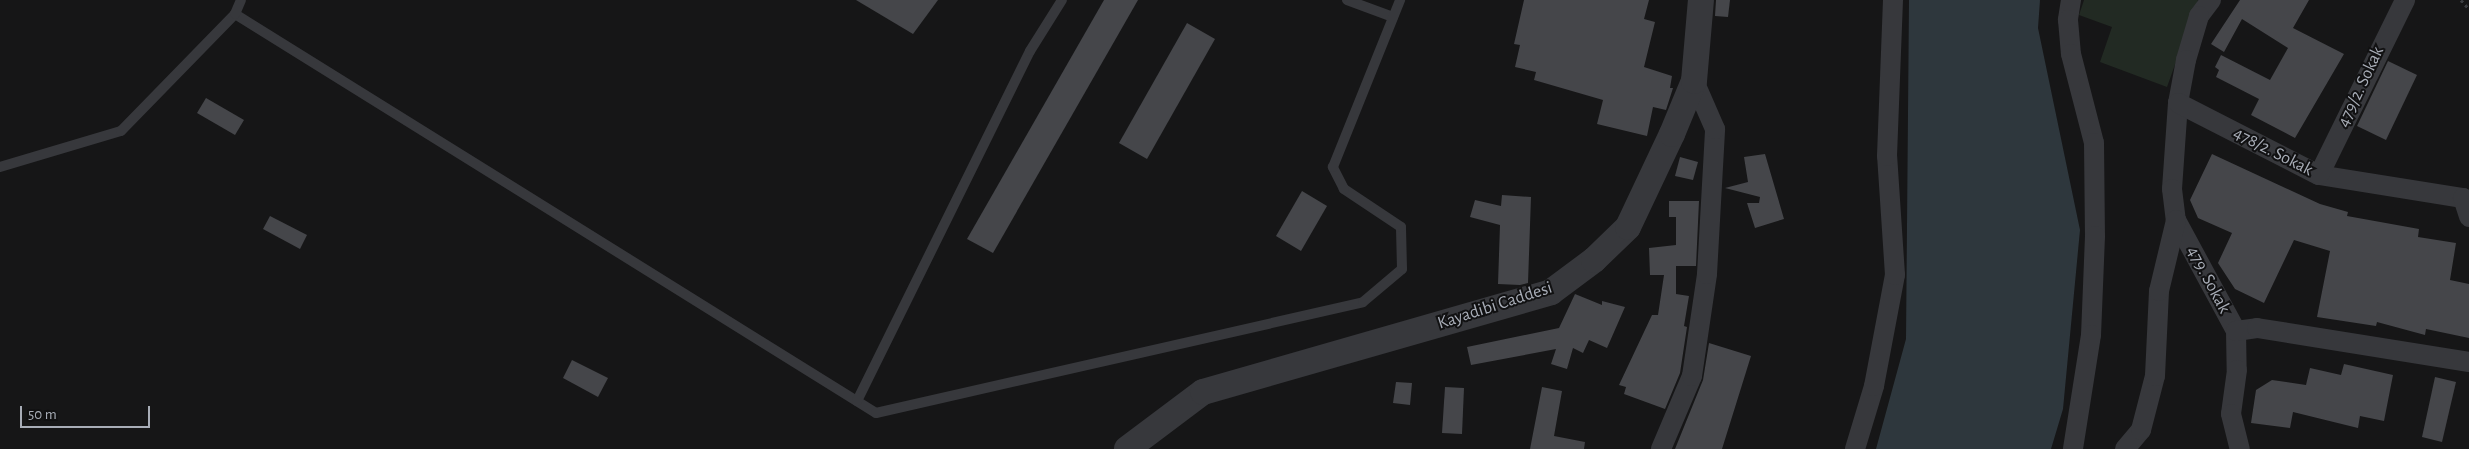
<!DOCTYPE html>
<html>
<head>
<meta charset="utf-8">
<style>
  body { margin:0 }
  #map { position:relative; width:2469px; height:449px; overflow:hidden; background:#161617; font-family:"Alegreya Sans",sans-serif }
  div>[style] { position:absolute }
  .green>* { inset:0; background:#222a23 }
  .water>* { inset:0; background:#2e373d }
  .building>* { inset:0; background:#45464a }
  .path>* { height:3px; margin-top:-1.5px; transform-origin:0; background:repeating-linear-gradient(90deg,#3d3f43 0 2.5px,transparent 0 6.5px) }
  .service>* { height:10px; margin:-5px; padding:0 5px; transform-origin:5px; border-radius:5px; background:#37383c }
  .minor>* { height:20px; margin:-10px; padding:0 10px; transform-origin:10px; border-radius:10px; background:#37383c }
  .tertiary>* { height:26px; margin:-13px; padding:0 13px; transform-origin:13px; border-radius:13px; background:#37383c }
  span { translate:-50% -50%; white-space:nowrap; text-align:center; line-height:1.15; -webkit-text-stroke:4px #111112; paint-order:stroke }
  .street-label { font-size:18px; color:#a8adb7 }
  .scale { position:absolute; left:20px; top:406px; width:130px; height:22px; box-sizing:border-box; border:2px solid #a8adb7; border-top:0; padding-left:6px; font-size:15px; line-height:18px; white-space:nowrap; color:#a8adb7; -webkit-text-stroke:4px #111112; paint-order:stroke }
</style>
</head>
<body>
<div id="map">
  <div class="green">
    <i style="clip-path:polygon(2084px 0,2198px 0,2167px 87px,2100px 62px,2112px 27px,2079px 15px)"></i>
  </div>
  <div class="water">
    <i style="clip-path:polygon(1909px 0,2040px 0,2038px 28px,2080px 230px,2063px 409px,2051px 449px,1876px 449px,1906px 339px)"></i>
  </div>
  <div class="building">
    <i style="clip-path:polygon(856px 0,938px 0,913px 34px)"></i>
    <i style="clip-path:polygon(1104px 0,1138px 0,993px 253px,967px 239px)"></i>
    <i style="clip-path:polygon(1524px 0,1649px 0,1644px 19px,1655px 22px,1644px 67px,1672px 76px,1670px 88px,1673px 88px,1666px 110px,1653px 107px,1647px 136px,1597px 124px,1603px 100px,1534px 80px,1536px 72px,1515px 67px,1520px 45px,1514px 44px)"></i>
    <i style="clip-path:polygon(1716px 0,1730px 0,1728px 17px,1715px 16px)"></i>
    <i style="clip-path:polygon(2240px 0,2309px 0,2293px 28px,2344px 54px,2295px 138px,2251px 115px,2259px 99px,2216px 77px,2219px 70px,2215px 67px,2221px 55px,2270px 80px,2288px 48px,2242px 19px,2224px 52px,2211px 44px)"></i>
    <i style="clip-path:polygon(1187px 23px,1215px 39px,1147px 159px,1119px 143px)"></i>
    <i style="clip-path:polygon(2388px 61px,2417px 75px,2386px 140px,2357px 126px)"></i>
    <i style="clip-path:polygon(206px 98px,244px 120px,235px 135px,197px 113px)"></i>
    <i style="clip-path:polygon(1765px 154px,1784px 219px,1755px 228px,1747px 203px,1759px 203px,1760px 197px,1725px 188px,1748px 182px,1744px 157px)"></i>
    <i style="clip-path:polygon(2212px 154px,2320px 204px,2348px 212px,2347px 216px,2419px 229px,2418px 237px,2456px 243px,2450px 280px,2469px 284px,2469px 338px,2426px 329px,2425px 335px,2377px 322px,2376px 326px,2317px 317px,2330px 251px,2294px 240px,2264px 303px,2235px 289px,2218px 263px,2232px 233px,2198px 218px,2190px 200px)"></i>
    <i style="clip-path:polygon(1680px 157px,1698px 162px,1693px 180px,1675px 176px)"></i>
    <i style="clip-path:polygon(1302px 191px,1327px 206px,1301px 251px,1276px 236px)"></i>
    <i style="clip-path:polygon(1502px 195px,1531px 197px,1528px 283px,1520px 285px,1498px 284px,1500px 225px,1470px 217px,1475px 200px,1501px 206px)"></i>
    <i style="clip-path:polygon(1669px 201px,1699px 201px,1696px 266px,1676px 266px,1676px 294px,1689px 296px,1684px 326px,1687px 327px,1680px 373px,1665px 409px,1624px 394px,1626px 387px,1619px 385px,1652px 315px,1658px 315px,1664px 275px,1650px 275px,1649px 248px,1676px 245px,1676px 217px,1669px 217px)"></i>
    <i style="clip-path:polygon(270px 216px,307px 235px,300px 249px,263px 229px)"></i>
    <i style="clip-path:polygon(1575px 294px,1602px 305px,1602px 301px,1625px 307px,1607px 348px,1589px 340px,1583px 353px,1573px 348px,1567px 369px,1551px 364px,1556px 349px,1471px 365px,1467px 347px,1559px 328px)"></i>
    <i style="clip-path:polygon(1709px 343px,1751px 356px,1722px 449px,1675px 449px,1703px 380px)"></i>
    <i style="clip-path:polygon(572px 360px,608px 378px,598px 397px,563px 378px)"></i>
    <i style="clip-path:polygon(2344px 364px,2393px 375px,2384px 421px,2360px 416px,2358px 428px,2293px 412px,2290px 428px,2251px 423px,2256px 390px,2272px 380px,2306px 385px,2310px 368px,2341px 375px)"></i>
    <i style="clip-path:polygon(2435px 377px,2456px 382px,2442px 442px,2422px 437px)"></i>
    <i style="clip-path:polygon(1396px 382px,1412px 383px,1410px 405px,1393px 403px)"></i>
    <i style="clip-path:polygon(1445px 387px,1464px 388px,1462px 434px,1442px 433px)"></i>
    <i style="clip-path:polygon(1542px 387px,1562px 391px,1554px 436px,1585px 442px,1584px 449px,1530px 449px)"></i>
  </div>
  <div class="path">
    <i style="left:2461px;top:0;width:12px;rotate:48deg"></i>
  </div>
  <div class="service">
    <i style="left:1347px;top:0;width:49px;rotate:20.3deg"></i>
    <i style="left:235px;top:14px;width:755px;rotate:31.9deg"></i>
    <i style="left:876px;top:413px;width:499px;rotate:-12.8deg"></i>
    <i style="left:1363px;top:302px;width:51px;rotate:-40.2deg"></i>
    <i style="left:1402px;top:269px;width:42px;rotate:-91.4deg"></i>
    <i style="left:1401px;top:227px;width:69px;rotate:-146.3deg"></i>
    <i style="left:1344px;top:189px;width:25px;rotate:-117deg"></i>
    <i style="left:1333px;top:167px;width:180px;rotate:-68.1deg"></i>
    <i style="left:0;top:167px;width:126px;rotate:-16.6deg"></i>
    <i style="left:121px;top:131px;width:163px;rotate:-45.7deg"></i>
    <i style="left:235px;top:14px;width:15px;rotate:-67deg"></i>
    <i style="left:857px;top:401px;width:390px;rotate:-63.7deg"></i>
    <i style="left:1030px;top:51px;width:60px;rotate:-57.9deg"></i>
  </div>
  <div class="minor">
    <i style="left:2071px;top:0;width:20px;rotate:99deg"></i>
    <i style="left:2068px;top:20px;width:34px;rotate:85deg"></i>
    <i style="left:2071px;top:54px;width:92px;rotate:75.5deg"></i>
    <i style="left:2094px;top:143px;width:93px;rotate:89.4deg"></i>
    <i style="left:2095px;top:236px;width:99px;rotate:92.3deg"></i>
    <i style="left:2091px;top:335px;width:115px;rotate:99deg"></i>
    <i style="left:2211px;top:0;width:20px;rotate:127deg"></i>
    <i style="left:2199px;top:16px;width:46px;rotate:106.5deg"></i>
    <i style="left:2186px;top:60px;width:44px;rotate:100.5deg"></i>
    <i style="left:2178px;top:103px;width:86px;rotate:94deg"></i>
    <i style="left:2172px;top:189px;width:31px;rotate:83deg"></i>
    <i style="left:2176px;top:220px;width:126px;rotate:61.6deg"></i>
    <i style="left:2236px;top:331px;width:39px;rotate:89deg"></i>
    <i style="left:2237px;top:370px;width:44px;rotate:97.8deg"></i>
    <i style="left:2231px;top:414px;width:36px;rotate:76deg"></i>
    <i style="left:2178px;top:103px;width:158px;rotate:27.1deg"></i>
    <i style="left:2319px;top:175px;width:146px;rotate:9.1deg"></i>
    <i style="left:2463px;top:198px;width:20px;rotate:72deg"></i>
    <i style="left:2319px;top:175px;width:195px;rotate:-63.8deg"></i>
    <i style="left:2236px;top:331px;width:21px;rotate:-8deg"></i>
    <i style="left:2257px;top:328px;width:215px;rotate:9.1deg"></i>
    <i style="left:1661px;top:449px;width:79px;rotate:-67deg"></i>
    <i style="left:1692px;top:376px;width:103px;rotate:-81.6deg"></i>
    <i style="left:1707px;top:274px;width:145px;rotate:-86.8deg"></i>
    <i style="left:1715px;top:129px;width:52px;rotate:-113.6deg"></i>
    <i style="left:1855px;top:449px;width:66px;rotate:-73.2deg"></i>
    <i style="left:1874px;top:386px;width:113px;rotate:-79.3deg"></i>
    <i style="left:1895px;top:275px;width:119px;rotate:-93.8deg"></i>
    <i style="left:1887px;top:156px;width:156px;rotate:-87.8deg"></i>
    <i style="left:2125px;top:449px;width:25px;rotate:-50deg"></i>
    <i style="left:2141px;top:430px;width:56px;rotate:-75.5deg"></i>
    <i style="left:2155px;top:376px;width:85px;rotate:-87.3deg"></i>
    <i style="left:2159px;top:291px;width:73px;rotate:-76.5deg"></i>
  </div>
  <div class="tertiary">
    <i style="left:1127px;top:449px;width:95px;rotate:-36.9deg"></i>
    <i style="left:1203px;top:392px;width:362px;rotate:-16deg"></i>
    <i style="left:1551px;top:292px;width:54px;rotate:-36.7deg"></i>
    <i style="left:1594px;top:260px;width:47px;rotate:-44.1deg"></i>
    <i style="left:1628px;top:227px;width:103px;rotate:-64.7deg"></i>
    <i style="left:1672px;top:134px;width:57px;rotate:-67.5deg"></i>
    <i style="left:1694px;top:81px;width:81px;rotate:-85.1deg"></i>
  </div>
  <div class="street-label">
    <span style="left:2361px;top:87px;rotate:-65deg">479/2. Sokak</span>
    <span style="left:2273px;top:152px;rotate:27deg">478/2. Sokak</span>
    <span style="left:2208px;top:280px;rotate:62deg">479. Sokak</span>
    <span style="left:1495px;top:306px;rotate:-18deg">Kayadibi Caddesi</span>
  </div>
  <div class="scale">50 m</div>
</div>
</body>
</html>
